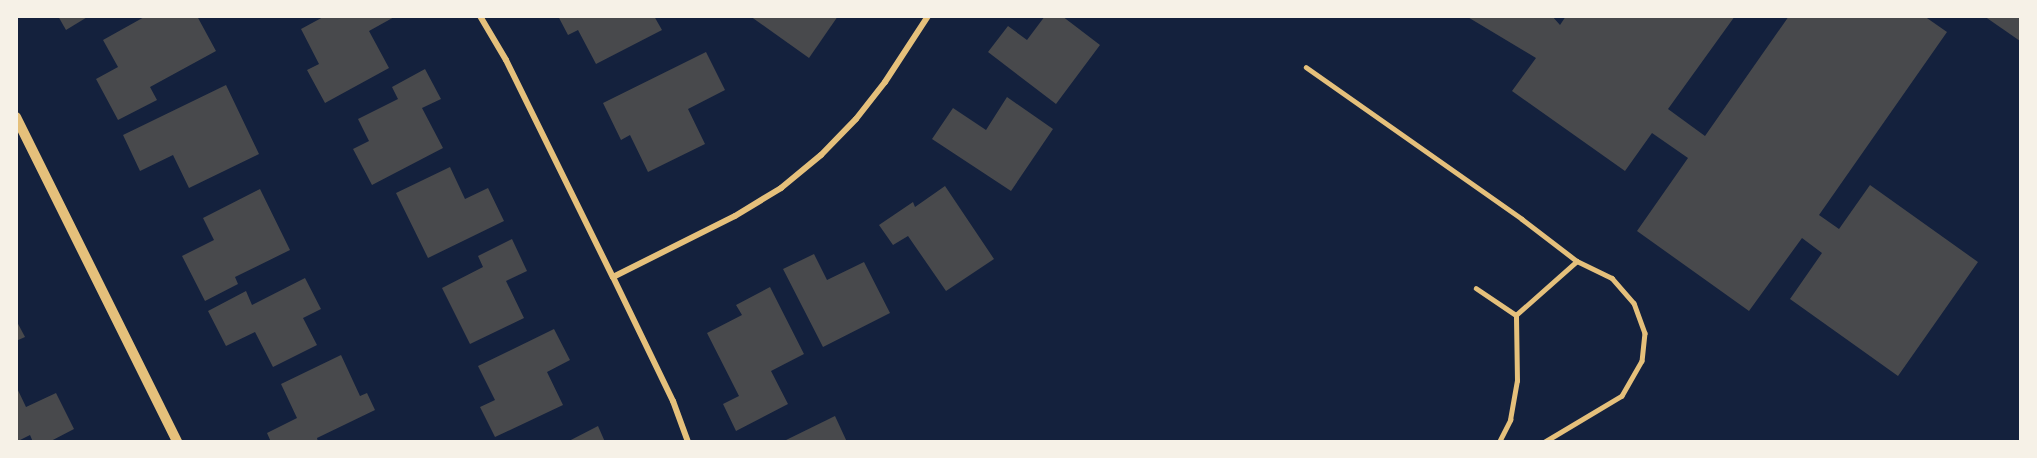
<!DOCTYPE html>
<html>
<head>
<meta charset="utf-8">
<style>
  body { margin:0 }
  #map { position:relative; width:2037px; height:458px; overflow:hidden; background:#14213d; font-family:Signika,sans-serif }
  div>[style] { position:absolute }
  .building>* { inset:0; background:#48494c }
  .service>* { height:4.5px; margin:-2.25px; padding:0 2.25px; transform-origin:2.25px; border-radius:2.25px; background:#e5c07b }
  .minor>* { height:6px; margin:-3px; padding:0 3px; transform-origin:3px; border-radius:3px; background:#e5c07b }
  .tertiary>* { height:10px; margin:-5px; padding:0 5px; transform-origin:5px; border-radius:5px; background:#e5c07b }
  span { translate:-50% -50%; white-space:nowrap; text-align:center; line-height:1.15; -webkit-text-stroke:4.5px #f6f1e7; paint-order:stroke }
  .frame { position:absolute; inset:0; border:18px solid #f6f1e7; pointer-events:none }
</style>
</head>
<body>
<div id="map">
  <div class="building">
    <i style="clip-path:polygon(58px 16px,89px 16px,66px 30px)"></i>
    <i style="clip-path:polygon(146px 16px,197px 16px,216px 51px,150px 87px,157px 100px,118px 120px,96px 79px,118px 67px,103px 40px)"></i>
    <i style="clip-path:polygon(325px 16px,396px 16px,369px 31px,389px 68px,325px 103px,307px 70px,319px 64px,301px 29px)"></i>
    <i style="clip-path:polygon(558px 16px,654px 16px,662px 30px,596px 64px,578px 30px,568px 35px)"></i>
    <i style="clip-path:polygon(750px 16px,838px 16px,809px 58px)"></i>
    <i style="clip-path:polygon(1045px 16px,1062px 16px,1100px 45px,1056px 104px,988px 52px,1008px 26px,1027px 40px)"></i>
    <i style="clip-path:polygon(1466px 16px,1552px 16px,1560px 25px,1566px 16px,1735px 16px,1668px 109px,1705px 136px,1789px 16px,1924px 16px,1947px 32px,1819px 215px,1839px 229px,1870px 185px,1978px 262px,1898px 376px,1790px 299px,1822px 253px,1802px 238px,1749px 311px,1637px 231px,1688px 158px,1652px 133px,1625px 171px,1512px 91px,1536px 58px)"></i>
    <i style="clip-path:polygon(1984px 16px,2020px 16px,2020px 41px)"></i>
    <i style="clip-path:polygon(706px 52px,725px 90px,688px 109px,705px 144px,648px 172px,630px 135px,621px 140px,603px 103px)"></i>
    <i style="clip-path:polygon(425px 69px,441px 99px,422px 108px,443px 148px,372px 185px,353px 149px,369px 141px,358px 119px,398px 99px,392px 87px)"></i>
    <i style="clip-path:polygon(226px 85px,259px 154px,189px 188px,173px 155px,140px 171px,123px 135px)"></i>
    <i style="clip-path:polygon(1007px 97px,1053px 129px,1011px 191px,932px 139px,953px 108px,986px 130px)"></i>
    <i style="clip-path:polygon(450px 167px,465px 199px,488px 188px,504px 221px,428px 258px,396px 193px)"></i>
    <i style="clip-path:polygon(945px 186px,994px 259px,946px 291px,908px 236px,893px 245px,879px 225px,913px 202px,915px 207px)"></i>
    <i style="clip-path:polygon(260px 189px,290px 250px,235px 277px,238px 284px,205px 301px,182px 256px,214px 240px,203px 218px)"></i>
    <i style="clip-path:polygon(512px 239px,527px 271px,506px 281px,524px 318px,470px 344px,442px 288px,483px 267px,478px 256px)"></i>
    <i style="clip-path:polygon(814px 254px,827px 280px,864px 262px,890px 313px,823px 347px,783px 269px)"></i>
    <i style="clip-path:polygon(305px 278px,321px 309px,303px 318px,317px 345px,273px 367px,255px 332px,226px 346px,208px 311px,246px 291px,252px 305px)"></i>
    <i style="clip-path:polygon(770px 287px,804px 354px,771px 371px,788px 404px,736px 431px,723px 404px,739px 396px,707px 333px,742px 315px,736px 305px)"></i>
    <i style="clip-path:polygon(16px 320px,25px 337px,16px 341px)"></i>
    <i style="clip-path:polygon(554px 329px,570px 360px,547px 372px,563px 405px,495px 437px,480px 407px,495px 400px,478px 366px)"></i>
    <i style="clip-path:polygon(341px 355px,360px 396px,367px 393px,375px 410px,317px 438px,318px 442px,271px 442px,267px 433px,297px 418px,281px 384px)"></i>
    <i style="clip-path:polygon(16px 386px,26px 407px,56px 393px,74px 429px,49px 442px,33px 442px,30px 435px,16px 442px)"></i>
    <i style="clip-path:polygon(835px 416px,847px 442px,782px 442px)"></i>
    <i style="clip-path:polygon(598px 426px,605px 442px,567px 442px)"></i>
  </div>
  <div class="service">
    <i style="left:1306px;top:67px;width:264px;rotate:35.1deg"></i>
    <i style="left:1522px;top:219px;width:69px;rotate:37.4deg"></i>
    <i style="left:1577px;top:261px;width:39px;rotate:26deg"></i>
    <i style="left:1612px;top:278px;width:33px;rotate:49deg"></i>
    <i style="left:1634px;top:303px;width:32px;rotate:70deg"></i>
    <i style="left:1645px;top:333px;width:28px;rotate:96deg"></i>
    <i style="left:1642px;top:361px;width:40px;rotate:119.7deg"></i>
    <i style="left:1622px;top:396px;width:90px;rotate:149.1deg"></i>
    <i style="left:1476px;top:288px;width:48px;rotate:34deg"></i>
    <i style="left:1516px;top:315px;width:81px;rotate:-41.5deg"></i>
    <i style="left:1499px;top:442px;width:25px;rotate:-63deg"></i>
    <i style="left:1510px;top:420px;width:40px;rotate:-80deg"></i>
    <i style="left:1517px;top:381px;width:66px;rotate:-90.9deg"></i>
  </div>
  <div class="minor">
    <i style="left:480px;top:16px;width:51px;rotate:59.4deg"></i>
    <i style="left:506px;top:60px;width:242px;rotate:63.8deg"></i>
    <i style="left:613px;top:277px;width:138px;rotate:64.2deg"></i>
    <i style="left:673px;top:401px;width:44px;rotate:69.9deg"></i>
    <i style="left:613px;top:277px;width:136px;rotate:-26.6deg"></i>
    <i style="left:735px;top:216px;width:54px;rotate:-31.3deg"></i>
    <i style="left:781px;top:188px;width:52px;rotate:-39.5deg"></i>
    <i style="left:821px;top:155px;width:50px;rotate:-45.8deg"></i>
    <i style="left:856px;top:119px;width:47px;rotate:-51.9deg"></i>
    <i style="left:885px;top:82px;width:79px;rotate:-56.9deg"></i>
  </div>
  <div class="tertiary">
    <i style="left:16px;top:117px;width:363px;rotate:63.6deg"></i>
  </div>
  <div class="frame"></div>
</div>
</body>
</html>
